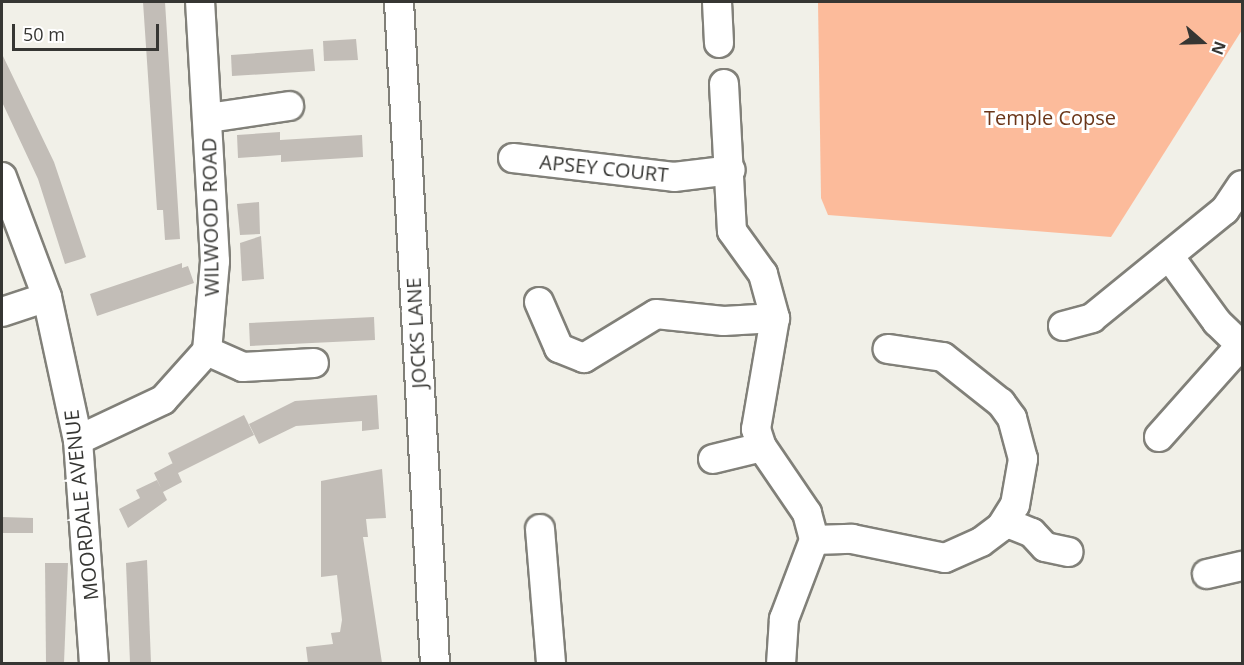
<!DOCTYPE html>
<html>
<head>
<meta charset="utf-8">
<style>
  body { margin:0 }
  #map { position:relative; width:1244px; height:665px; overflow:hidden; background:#f1f0e8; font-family:"Open Sans",sans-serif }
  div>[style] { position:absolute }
  .green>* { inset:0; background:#fcbb9b }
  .building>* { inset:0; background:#c2bdb7 }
  .roads { filter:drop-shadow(2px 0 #818079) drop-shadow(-2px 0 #818079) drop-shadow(0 2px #818079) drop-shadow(0 -2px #818079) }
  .minor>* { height:28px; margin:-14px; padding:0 14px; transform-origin:14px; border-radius:14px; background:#fff }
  span { translate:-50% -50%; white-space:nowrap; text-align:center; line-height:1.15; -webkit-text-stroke:6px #fff; paint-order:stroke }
  .park-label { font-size:20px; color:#6b3619 }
  .street-label { font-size:20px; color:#363633 }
  .frame { position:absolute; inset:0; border:3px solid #363633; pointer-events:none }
  .north { position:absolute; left:1172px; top:12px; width:60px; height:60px; -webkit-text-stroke:4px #fff; paint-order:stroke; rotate:110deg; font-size:16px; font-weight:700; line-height:24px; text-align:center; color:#363633 }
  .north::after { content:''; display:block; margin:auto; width:21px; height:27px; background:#363633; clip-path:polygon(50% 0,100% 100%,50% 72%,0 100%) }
  .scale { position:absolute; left:12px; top:24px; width:147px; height:27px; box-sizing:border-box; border:3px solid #363633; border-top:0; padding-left:8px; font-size:18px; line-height:21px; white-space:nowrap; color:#363633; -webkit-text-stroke:4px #fff; paint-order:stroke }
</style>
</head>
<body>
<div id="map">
  <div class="green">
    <i style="clip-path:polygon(818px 2px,1242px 2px,1242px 30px,1111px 237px,828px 215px,821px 198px)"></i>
  </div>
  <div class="building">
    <i style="clip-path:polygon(143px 2px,165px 2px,180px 239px,165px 240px,163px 210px,157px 210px)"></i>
    <i style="clip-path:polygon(356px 39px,358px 60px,324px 61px,323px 41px)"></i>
    <i style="clip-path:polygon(313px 49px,315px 71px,232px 76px,231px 55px)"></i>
    <i style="clip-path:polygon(2px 54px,54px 162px,86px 257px,81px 259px,65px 264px,38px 179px,2px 102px)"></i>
    <i style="clip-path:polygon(280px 132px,280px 140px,362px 135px,363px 157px,281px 162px,281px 155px,238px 158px,237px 135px)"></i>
    <i style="clip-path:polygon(259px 202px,260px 234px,240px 235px,237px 204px)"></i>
    <i style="clip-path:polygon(261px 236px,264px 279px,242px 281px,240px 243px)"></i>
    <i style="clip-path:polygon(182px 263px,182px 268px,188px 266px,194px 283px,97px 316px,90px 294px)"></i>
    <i style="clip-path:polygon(374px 317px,375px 340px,250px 346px,249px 323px)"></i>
    <i style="clip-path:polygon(377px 395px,379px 429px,362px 431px,362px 421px,296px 426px,259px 444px,249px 424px,295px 401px)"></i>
    <i style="clip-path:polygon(244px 415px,254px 435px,178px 473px,182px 482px,163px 492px,167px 500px,128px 528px,119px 509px,140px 498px,144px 506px,136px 490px,157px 480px,161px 488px,154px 473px,173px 463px,175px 469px,168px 453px)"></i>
    <i style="clip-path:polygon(382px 469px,386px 518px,366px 519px,368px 537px,363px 537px,382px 663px,308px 663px,306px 647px,333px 644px,331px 633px,340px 632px,342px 620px,337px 575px,321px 577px,321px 481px)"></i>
    <i style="clip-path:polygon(2px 517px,33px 518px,33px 533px,2px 533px)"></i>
    <i style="clip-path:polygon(147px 560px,151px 663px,130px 663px,126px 563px)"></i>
    <i style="clip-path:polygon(45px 563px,68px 563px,64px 663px,46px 663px)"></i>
  </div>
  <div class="roads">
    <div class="minor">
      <i style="left:399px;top:2px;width:663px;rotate:86.89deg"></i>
      <i style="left:717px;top:2px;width:41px;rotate:87.2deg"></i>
      <i style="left:724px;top:84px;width:147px;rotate:86.9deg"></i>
      <i style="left:732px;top:231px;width:53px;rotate:54.2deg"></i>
      <i style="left:763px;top:274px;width:46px;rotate:74.7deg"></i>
      <i style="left:775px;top:318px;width:113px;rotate:99.7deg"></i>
      <i style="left:756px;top:429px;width:19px;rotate:72deg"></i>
      <i style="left:762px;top:447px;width:80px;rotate:55.7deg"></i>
      <i style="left:807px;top:513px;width:28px;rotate:75deg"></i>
      <i style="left:814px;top:540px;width:85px;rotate:110.8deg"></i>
      <i style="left:784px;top:619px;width:45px;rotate:93.8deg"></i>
      <i style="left:208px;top:118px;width:82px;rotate:-8.4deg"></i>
      <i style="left:513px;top:158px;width:162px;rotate:6.7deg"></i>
      <i style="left:674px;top:177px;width:57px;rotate:-7deg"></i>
      <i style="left:2px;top:177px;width:128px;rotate:69.4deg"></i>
      <i style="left:47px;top:297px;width:146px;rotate:77.8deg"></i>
      <i style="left:78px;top:440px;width:225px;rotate:85.9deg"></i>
      <i style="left:1169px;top:256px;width:82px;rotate:54deg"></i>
      <i style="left:1217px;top:322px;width:35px;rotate:44deg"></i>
      <i style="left:539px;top:302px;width:50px;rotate:66.5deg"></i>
      <i style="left:559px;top:348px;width:27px;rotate:22deg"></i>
      <i style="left:584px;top:358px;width:84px;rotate:-31.4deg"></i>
      <i style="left:656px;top:314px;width:68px;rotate:5.9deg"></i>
      <i style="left:724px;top:321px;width:51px;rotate:-3.4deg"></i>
      <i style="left:2px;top:312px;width:47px;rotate:-18.4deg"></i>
      <i style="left:1063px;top:326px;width:30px;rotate:-15deg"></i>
      <i style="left:1092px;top:318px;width:171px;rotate:-39.1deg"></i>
      <i style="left:1225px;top:210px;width:30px;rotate:-56deg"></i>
      <i style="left:207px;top:351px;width:39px;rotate:24deg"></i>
      <i style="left:243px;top:367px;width:71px;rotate:-3.2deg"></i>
      <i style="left:1159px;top:437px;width:122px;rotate:-48.3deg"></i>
      <i style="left:78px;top:440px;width:94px;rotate:-25.2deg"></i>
      <i style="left:163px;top:400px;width:66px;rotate:-48.1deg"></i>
      <i style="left:207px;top:351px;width:90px;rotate:-84.9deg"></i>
      <i style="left:215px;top:261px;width:259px;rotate:-93.3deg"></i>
      <i style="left:713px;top:459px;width:50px;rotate:-13.8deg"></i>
      <i style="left:1005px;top:522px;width:29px;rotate:22deg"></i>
      <i style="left:1032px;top:533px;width:19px;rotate:47deg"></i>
      <i style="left:1045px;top:547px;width:24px;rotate:12deg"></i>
      <i style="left:540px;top:529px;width:135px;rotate:85.3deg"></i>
      <i style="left:814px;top:540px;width:38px;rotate:-2deg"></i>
      <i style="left:852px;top:539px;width:95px;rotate:11.5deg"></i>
      <i style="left:945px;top:558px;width:39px;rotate:-24deg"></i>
      <i style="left:981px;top:542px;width:25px;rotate:-37deg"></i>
      <i style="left:1001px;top:527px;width:26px;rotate:-58deg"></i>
      <i style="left:1015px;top:505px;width:47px;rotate:-80.1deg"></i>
      <i style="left:1023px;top:459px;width:42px;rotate:-105deg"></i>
      <i style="left:1012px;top:418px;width:19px;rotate:-126deg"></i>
      <i style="left:1001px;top:403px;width:74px;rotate:-141.6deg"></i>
      <i style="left:943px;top:357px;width:56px;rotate:-171.7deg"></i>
      <i style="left:1207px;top:574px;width:36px;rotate:-13deg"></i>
    </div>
  </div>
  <div class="park-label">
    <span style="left:1050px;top:117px">Temple Copse</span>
  </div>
  <div class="street-label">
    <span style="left:604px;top:168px;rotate:6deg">APSEY COURT</span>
    <span style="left:210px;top:217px;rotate:-91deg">WILWOOD ROAD</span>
    <span style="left:416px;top:333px;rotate:-93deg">JOCKS LANE</span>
    <span style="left:81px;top:505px;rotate:-96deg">MOORDALE AVENUE</span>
  </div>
  <div class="frame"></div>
  <div class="north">N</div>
  <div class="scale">50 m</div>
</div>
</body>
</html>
